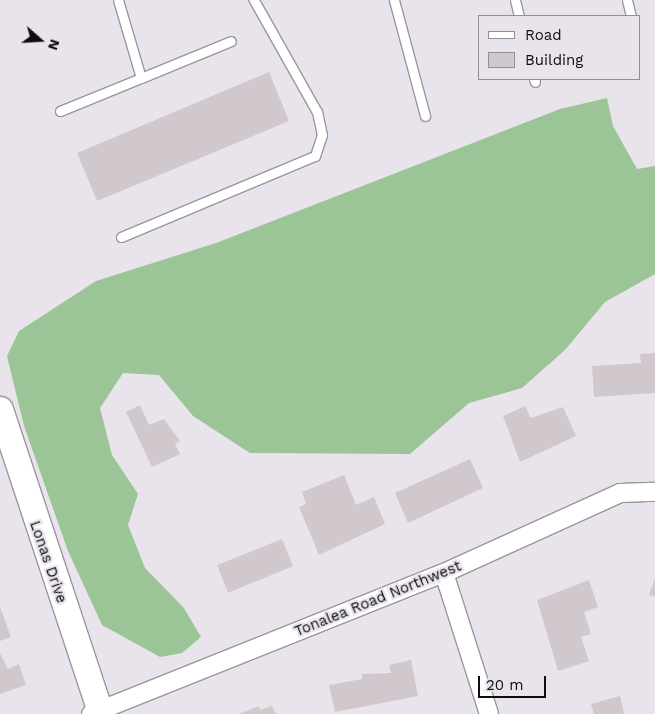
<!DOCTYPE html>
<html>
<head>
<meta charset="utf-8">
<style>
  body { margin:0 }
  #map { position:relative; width:655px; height:714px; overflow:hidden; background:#e9e4ec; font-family:"Work Sans",sans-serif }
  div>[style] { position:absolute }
  .forest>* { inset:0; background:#9bc597 }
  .building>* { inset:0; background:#d0c8cc }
  .roads { filter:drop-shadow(1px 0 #9a969d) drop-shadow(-1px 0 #9a969d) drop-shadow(0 1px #9a969d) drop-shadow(0 -1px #9a969d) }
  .lane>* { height:9px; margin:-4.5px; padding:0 4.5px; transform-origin:4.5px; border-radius:4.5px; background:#fff }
  .street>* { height:18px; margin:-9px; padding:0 9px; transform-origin:9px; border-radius:9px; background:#fff }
  .secondary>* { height:25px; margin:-12.5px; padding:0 12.5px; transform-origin:12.5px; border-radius:12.5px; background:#fff }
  span { translate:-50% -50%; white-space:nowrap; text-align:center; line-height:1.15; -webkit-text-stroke:4.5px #e9e4ec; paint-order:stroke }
  .street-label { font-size:15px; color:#0e0d0f }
  .legend { position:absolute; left:478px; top:15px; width:162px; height:65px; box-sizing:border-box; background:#e9e4ec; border:1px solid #918e94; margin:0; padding:6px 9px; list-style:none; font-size:15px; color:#0e0d0f }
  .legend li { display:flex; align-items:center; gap:10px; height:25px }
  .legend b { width:25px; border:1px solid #918e94 }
  .north { position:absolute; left:15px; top:15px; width:50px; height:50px; -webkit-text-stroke:4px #e9e4ec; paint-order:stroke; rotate:109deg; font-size:14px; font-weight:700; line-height:20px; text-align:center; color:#0e0d0f }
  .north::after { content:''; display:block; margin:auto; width:18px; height:22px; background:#0e0d0f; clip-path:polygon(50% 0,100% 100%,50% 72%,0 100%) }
  .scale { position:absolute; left:478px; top:676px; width:68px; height:22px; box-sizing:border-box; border:2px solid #0e0d0f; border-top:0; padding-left:6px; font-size:15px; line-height:18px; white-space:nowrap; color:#0e0d0f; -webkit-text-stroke:4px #e9e4ec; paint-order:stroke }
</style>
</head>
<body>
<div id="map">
  <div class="forest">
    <i style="clip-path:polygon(607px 98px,613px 126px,637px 169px,655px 166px,655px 274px,605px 302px,565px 350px,522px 388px,469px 403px,410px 454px,250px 453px,193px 416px,159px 375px,123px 373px,100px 408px,112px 455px,138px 494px,128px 525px,145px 568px,184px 608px,201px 637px,182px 653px,160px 657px,102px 625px,68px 551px,24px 426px,7px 356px,19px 331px,96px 281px,216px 243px,560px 109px)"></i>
  </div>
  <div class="building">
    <i style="clip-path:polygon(269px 72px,289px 121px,97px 201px,77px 153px)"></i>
    <i style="clip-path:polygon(655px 353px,655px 393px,594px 397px,592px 366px,641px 363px,640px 354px)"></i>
    <i style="clip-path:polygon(140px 405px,149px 425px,164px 419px,180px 441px,175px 444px,180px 454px,152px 467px,126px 412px)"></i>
    <i style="clip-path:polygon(525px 406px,531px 418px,563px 407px,576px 436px,520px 462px,503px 416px)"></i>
    <i style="clip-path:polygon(470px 459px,483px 488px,408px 523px,395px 493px)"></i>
    <i style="clip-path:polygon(344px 475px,356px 505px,374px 497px,385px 524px,319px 555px,299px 507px,306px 504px,302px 492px)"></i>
    <i style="clip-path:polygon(282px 539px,293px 566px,228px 593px,217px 565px)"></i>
    <i style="clip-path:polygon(655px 578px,655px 597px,649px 595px)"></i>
    <i style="clip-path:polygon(589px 580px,598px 607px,584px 612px,591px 634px,581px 637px,589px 661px,558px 671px,537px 600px)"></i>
    <i style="clip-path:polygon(0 607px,11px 637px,0 641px)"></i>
    <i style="clip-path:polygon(0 653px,8px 669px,19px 664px,26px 685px,0 694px)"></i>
    <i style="clip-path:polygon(411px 660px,418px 696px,335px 712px,329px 685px,362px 679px,362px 674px,391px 673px,389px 665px)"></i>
    <i style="clip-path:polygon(620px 696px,624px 714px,594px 714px,591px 704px)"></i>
    <i style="clip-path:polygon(259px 706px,260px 710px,272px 706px,276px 714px,238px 714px)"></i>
  </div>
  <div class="roads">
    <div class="lane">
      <i style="left:394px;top:0;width:120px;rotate:75deg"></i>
      <i style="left:515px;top:0;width:16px;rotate:76deg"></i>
      <i style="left:627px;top:0;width:16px;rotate:76deg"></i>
      <i style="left:141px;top:78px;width:97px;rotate:-22.3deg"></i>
      <i style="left:534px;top:79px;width:3px;rotate:72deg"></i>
      <i style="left:60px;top:111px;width:87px;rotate:-22.2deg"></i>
      <i style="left:141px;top:78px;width:81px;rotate:-106.4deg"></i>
      <i style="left:121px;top:237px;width:210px;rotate:-22.7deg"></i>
      <i style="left:315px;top:156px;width:22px;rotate:-72deg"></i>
      <i style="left:322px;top:135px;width:24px;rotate:-102deg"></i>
      <i style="left:317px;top:112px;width:129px;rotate:-119.4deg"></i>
    </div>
    <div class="street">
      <i style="left:444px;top:573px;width:148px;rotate:72.3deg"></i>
      <i style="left:91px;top:714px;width:380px;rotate:-21.8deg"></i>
      <i style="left:444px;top:573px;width:193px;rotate:-24.4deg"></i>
      <i style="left:620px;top:493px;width:35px;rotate:-2deg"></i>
    </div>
    <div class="secondary">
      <i style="left:0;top:409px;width:321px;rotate:71.7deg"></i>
    </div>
  </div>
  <div class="street-label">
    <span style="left:48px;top:562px;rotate:71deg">Lonas Drive</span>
    <span style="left:378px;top:599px;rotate:-22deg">Tonalea Road Northwest</span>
  </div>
  <ul class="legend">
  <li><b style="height:6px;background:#fff"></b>Road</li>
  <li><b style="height:14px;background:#d0c8cc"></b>Building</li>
  </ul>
  <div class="north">N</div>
  <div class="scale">20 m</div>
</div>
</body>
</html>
